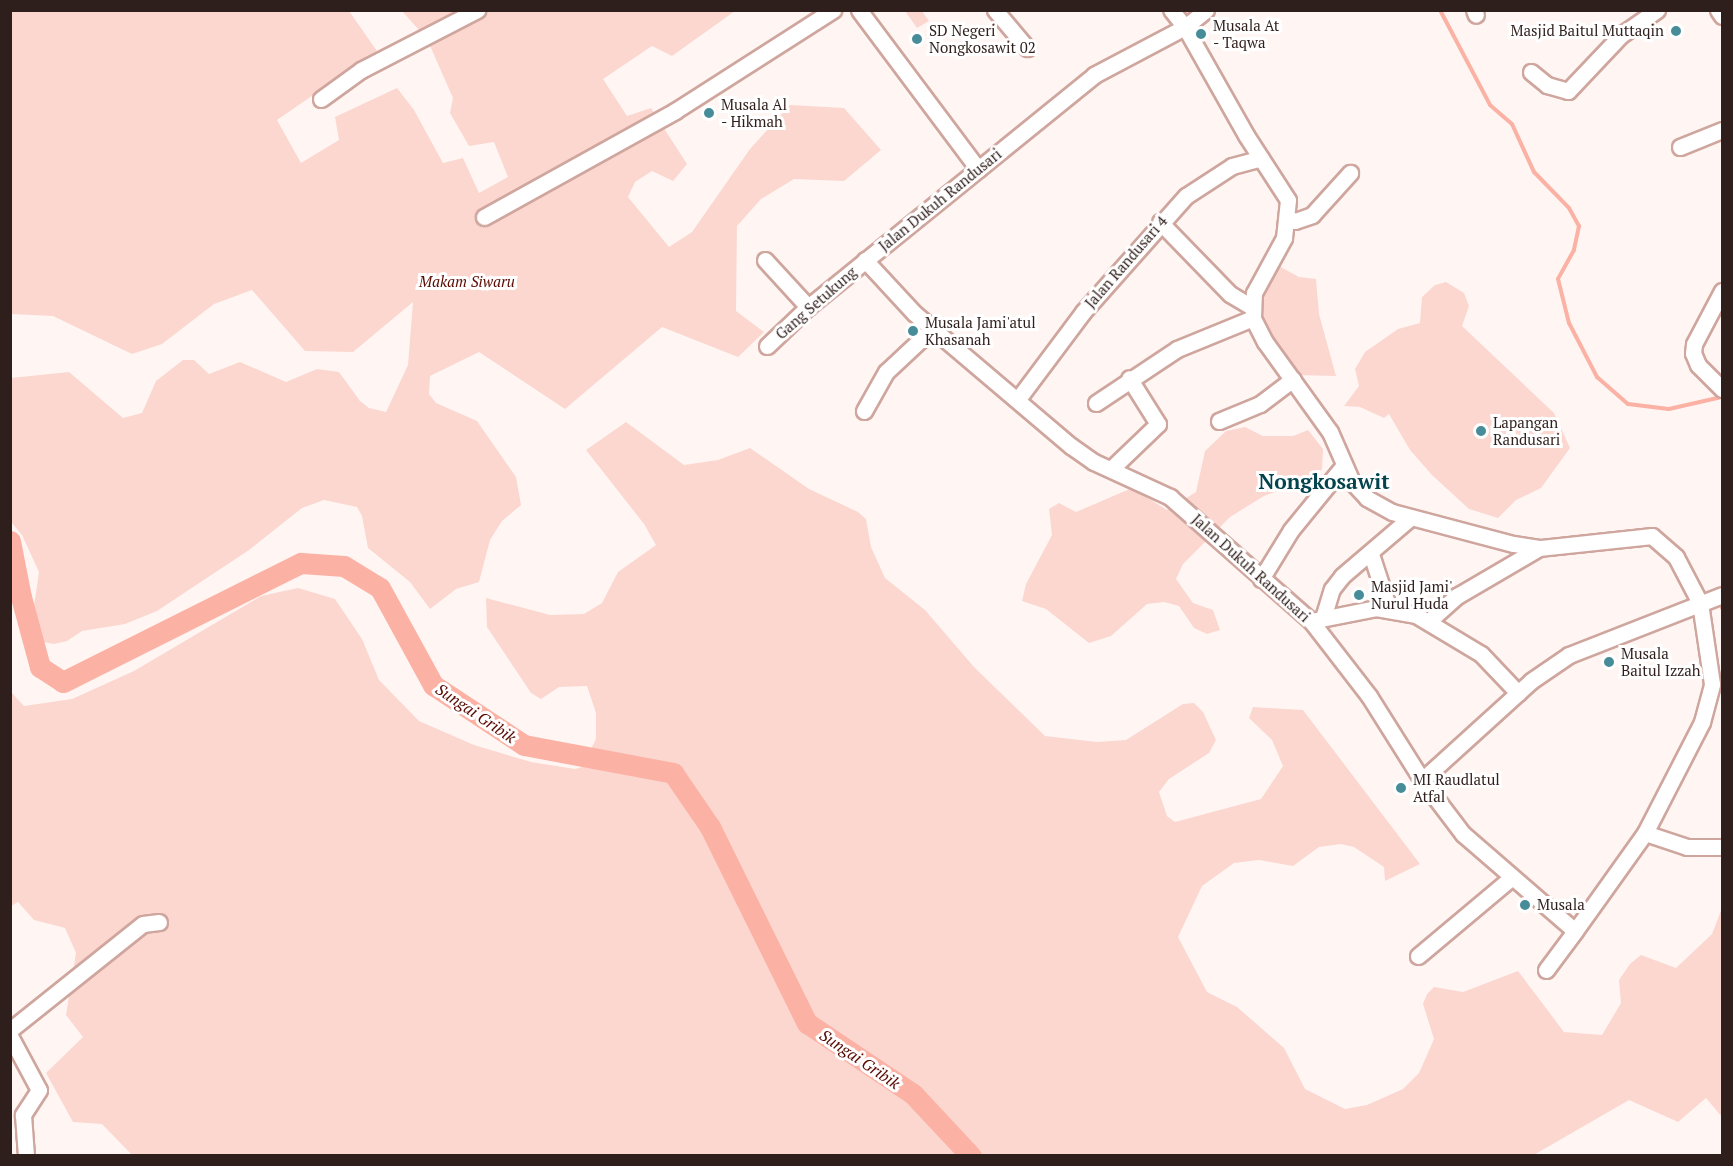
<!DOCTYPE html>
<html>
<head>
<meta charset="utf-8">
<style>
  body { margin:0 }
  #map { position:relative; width:1733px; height:1166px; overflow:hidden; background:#fff6f4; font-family:"PT Serif",serif }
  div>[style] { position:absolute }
  .green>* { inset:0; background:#fcd7d0 }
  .stream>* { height:4px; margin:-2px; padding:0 2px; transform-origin:2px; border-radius:2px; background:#fbb2a4 }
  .river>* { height:21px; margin:-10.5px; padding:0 10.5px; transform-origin:10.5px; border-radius:10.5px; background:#fbb2a4 }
  .roads { filter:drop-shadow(2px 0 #cfa69e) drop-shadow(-2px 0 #cfa69e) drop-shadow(0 2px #cfa69e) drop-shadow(0 -2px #cfa69e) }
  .street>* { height:15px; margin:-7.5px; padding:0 7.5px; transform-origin:7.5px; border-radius:7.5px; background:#fff }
  .dots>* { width:16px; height:16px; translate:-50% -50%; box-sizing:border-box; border:3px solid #fff; border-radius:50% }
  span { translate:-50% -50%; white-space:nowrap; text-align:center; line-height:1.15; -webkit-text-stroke:6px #fff; paint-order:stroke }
  .poi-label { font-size:15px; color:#2f1f1c }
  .left { translate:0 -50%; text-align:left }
  .right { translate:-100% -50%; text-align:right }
  .street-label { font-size:15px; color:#2f1f1c }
  .park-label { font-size:15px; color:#5a0b02; font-style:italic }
  .water-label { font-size:16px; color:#590a02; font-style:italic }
  .district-label { font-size:21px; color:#03434d; font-weight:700 }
  .frame { position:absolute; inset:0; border:12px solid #2f1f1c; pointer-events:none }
</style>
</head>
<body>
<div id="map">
  <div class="green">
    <i style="clip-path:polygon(10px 11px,349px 11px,377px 51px,277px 120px,301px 163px,339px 140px,335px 117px,397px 88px,414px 110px,443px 163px,463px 158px,479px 193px,508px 177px,494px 142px,469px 146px,450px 113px,453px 98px,427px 39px,402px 11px,735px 11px,672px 56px,652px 46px,603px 79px,627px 116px,651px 108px,687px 164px,673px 181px,652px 171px,635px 182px,628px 197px,669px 247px,692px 232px,750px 149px,790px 105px,844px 108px,881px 150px,844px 181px,794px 179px,761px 199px,737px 226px,736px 311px,764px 332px,738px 357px,662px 327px,565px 409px,479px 352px,430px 376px,429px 394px,436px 403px,477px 421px,516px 477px,521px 505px,502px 521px,490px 540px,479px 582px,456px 589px,430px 609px,410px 582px,368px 548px,362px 516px,357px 507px,324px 500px,302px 508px,249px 550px,157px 611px,125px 624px,82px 631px,67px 641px,54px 644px,43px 642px,38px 632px,34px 606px,39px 572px,22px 535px,11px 522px,11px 378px,69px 372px,123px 418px,142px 413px,156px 381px,183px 360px,194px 360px,209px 374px,240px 362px,286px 382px,317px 369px,339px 372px,360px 401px,369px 408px,386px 412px,408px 365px,413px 302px,353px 352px,305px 351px,252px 290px,214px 304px,162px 344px,132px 354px,53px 316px,11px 314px)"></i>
    <i style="clip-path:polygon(905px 11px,922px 11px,929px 21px,917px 28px)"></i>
    <i style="clip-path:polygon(1277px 265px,1299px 277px,1316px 279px,1319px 314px,1336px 376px,1295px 375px,1258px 318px,1256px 303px)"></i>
    <i style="clip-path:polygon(1446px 282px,1464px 293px,1469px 306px,1462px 326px,1554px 413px,1570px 448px,1541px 488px,1516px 500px,1498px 518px,1469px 509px,1432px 475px,1410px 450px,1389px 414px,1384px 418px,1360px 407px,1344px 406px,1359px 386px,1355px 369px,1365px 352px,1398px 329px,1420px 323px,1422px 297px,1435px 285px)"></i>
    <i style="clip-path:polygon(626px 422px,684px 465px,718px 460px,750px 448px,809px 489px,858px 512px,866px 519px,871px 547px,885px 578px,925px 610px,974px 667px,1045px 736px,1097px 742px,1126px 740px,1183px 704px,1194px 703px,1203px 712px,1216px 740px,1209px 753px,1169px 779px,1159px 792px,1167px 816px,1175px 822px,1261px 799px,1283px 766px,1272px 740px,1249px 718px,1253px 707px,1303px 710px,1420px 864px,1385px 881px,1384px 867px,1354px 847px,1341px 844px,1319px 847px,1293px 866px,1259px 860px,1234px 863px,1202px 886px,1178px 937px,1207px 992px,1237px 1007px,1284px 1048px,1305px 1089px,1345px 1109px,1367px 1105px,1403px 1089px,1419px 1073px,1434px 1039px,1423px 1004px,1427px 994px,1434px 987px,1463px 992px,1518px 971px,1564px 1032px,1602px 1035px,1621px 1003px,1619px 980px,1630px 964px,1641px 955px,1676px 968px,1712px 934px,1722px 908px,1722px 1117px,1706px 1098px,1678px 1122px,1629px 1100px,1532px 1156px,132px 1155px,102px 1124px,73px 1122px,46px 1073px,83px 1037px,66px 1015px,76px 953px,65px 928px,34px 920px,18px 902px,11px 906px,11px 692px,24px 706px,72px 699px,134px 671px,261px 596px,298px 588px,335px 599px,362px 639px,379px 680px,419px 721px,474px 745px,531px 762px,575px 769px,582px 767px,596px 739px,596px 713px,587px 686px,559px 687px,541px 699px,531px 693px,487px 627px,486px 598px,550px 615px,584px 614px,602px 603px,618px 572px,656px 545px,644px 524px,586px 450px)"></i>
    <i style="clip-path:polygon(1245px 427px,1263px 436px,1293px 436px,1308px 430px,1323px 449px,1322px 469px,1304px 490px,1286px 488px,1264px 496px,1230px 517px,1183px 564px,1176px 579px,1193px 603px,1213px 610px,1220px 630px,1207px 634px,1194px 628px,1179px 606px,1164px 602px,1147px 604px,1111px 636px,1089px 643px,1046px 609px,1022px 601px,1026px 584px,1052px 535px,1049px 509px,1059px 503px,1076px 512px,1132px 488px,1167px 510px,1196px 492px,1205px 451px,1226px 431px)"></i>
  </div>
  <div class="stream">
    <i style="left:1440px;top:10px;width:107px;rotate:62.2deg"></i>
    <i style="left:1490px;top:105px;width:29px;rotate:41deg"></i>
    <i style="left:1512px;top:124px;width:53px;rotate:65.4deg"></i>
    <i style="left:1534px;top:172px;width:50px;rotate:45.8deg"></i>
    <i style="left:1569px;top:208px;width:21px;rotate:61deg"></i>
    <i style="left:1579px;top:226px;width:25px;rotate:102deg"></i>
    <i style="left:1574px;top:250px;width:33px;rotate:119deg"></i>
    <i style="left:1558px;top:279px;width:45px;rotate:76deg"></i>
    <i style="left:1569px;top:323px;width:61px;rotate:62.6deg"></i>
    <i style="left:1597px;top:377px;width:41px;rotate:41.1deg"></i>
    <i style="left:1628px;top:404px;width:41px;rotate:7deg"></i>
    <i style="left:1669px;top:409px;width:54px;rotate:-12.8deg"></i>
    <i style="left:1722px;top:604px;width:4px;rotate:90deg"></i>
  </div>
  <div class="river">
    <i style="left:10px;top:541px;width:57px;rotate:78.9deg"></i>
    <i style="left:21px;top:597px;width:73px;rotate:74.8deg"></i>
    <i style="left:40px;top:667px;width:27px;rotate:33deg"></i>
    <i style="left:63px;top:682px;width:266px;rotate:-26.6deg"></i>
    <i style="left:301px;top:563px;width:43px;rotate:4deg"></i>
    <i style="left:344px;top:566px;width:42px;rotate:31.4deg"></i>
    <i style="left:380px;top:588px;width:111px;rotate:61.3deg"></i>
    <i style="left:433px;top:685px;width:109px;rotate:33.4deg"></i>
    <i style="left:524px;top:745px;width:152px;rotate:10.6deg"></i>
    <i style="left:673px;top:773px;width:65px;rotate:55.6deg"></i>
    <i style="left:710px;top:827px;width:219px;rotate:63.7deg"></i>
    <i style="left:807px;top:1023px;width:128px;rotate:33.8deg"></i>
    <i style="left:913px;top:1094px;width:85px;rotate:46.9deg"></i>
  </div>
  <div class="roads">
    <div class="street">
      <i style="left:859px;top:10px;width:199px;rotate:53.2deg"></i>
      <i style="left:995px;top:10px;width:50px;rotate:49.9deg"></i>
      <i style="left:1474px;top:10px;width:5px;rotate:68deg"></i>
      <i style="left:1718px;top:10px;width:7px;rotate:56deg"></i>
      <i style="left:1531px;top:72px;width:21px;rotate:39deg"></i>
      <i style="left:1547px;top:85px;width:22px;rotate:16deg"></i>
      <i style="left:1568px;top:91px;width:77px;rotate:-46.6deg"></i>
      <i style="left:1621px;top:35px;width:44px;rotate:-34.8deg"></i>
      <i style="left:321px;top:99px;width:49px;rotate:-35.9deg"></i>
      <i style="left:361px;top:70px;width:131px;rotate:-27.3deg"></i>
      <i style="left:1680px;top:147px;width:45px;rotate:-22deg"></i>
      <i style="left:484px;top:217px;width:218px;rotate:-29deg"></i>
      <i style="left:675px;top:111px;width:188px;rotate:-32.6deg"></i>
      <i style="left:1289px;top:219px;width:6px;rotate:18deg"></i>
      <i style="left:1295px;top:221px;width:18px;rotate:-19deg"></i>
      <i style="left:1312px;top:215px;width:57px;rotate:-47.9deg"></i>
      <i style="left:1160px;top:222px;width:100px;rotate:45.8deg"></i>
      <i style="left:1230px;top:294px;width:26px;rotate:31deg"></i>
      <i style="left:765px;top:260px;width:64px;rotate:47.5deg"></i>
      <i style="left:865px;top:260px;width:72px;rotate:47.2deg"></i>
      <i style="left:914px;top:313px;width:206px;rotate:40.3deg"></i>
      <i style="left:1071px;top:446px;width:28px;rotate:35deg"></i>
      <i style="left:1094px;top:462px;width:84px;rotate:24.7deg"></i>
      <i style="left:1170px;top:497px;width:188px;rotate:41.3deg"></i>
      <i style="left:1311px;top:621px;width:95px;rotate:52.3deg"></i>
      <i style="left:1369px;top:696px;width:99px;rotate:57.8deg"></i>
      <i style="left:1422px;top:780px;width:68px;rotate:52.8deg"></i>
      <i style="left:1463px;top:834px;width:148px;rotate:40.9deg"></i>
      <i style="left:1575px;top:931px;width:120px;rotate:-54.5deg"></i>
      <i style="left:1645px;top:833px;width:125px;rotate:-62.8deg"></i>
      <i style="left:1702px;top:722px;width:39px;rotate:-75deg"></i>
      <i style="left:1712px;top:684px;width:82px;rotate:-98.4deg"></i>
      <i style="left:1700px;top:603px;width:52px;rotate:-117.6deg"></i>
      <i style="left:1676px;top:557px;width:32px;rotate:-139deg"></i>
      <i style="left:1652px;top:536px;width:114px;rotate:173.9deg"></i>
      <i style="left:1539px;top:548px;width:26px;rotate:-171deg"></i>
      <i style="left:1513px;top:544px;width:125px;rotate:-165.2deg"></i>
      <i style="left:1392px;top:512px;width:29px;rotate:-151deg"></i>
      <i style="left:1367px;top:498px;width:22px;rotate:-133deg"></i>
      <i style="left:1352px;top:482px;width:55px;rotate:-113.7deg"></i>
      <i style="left:1330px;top:432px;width:111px;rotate:-125.8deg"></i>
      <i style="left:1265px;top:342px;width:27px;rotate:-117deg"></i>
      <i style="left:1253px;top:318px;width:25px;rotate:-88deg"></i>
      <i style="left:1254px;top:293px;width:63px;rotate:-61.4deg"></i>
      <i style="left:1284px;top:238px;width:38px;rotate:-84deg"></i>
      <i style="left:1288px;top:200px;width:77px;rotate:-122.9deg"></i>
      <i style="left:1246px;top:135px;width:124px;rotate:-119.5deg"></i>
      <i style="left:1185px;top:27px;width:22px;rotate:-129deg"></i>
      <i style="left:1722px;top:291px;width:60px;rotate:117.8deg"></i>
      <i style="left:1694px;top:344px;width:9px;rotate:96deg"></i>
      <i style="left:1693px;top:353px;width:13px;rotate:67deg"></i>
      <i style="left:1698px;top:365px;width:34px;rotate:45deg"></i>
      <i style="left:767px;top:346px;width:57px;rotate:-43.6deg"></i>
      <i style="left:808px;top:307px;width:368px;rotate:-39deg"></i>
      <i style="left:1094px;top:75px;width:103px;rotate:-27.8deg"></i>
      <i style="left:1185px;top:27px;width:27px;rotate:-39deg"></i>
      <i style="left:1018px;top:399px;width:109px;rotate:-53.2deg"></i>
      <i style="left:1083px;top:312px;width:155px;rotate:-48.4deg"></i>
      <i style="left:1186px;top:196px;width:55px;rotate:-33.1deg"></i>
      <i style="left:1232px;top:166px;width:30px;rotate:-15deg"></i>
      <i style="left:1096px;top:403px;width:97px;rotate:-33.7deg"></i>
      <i style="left:1177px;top:349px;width:82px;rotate:-22.2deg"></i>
      <i style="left:864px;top:411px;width:45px;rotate:-60.6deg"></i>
      <i style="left:886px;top:372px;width:63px;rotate:-43.1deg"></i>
      <i style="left:1219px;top:421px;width:44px;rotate:-22.5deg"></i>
      <i style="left:1260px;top:404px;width:41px;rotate:-37.1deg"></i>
      <i style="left:1111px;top:469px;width:65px;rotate:-43.8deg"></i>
      <i style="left:1158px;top:424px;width:54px;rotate:-122.2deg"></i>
      <i style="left:1371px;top:554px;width:58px;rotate:71.9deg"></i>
      <i style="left:1261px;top:579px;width:57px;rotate:-58.5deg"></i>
      <i style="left:1291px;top:530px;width:84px;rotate:-50.8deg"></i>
      <i style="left:1323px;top:618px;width:30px;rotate:-73deg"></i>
      <i style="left:1332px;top:589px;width:16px;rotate:-52deg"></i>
      <i style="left:1342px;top:576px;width:89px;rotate:-40.5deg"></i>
      <i style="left:1311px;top:621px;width:66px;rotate:-11.3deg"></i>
      <i style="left:1376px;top:608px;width:41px;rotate:9.9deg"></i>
      <i style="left:1416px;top:615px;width:76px;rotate:31deg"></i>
      <i style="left:1481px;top:654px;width:54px;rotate:46.5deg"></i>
      <i style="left:1429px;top:621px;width:38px;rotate:-42deg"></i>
      <i style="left:1457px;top:596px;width:95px;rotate:-30.3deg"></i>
      <i style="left:1422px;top:780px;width:147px;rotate:-42.2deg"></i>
      <i style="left:1531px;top:681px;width:46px;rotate:-34.4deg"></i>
      <i style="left:1569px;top:655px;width:164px;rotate:-21.4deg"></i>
      <i style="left:1645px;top:833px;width:44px;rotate:18.4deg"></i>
      <i style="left:1687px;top:847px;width:35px"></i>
      <i style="left:1418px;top:956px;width:121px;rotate:-40deg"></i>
      <i style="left:1546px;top:970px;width:49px;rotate:-53.4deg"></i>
      <i style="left:10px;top:1030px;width:170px;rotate:-38.6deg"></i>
      <i style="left:143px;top:924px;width:16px;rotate:-7deg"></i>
      <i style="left:10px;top:1036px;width:61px;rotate:61.8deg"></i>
      <i style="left:39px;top:1090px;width:30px;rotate:123deg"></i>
      <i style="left:23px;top:1115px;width:41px;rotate:85.8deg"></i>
    </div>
  </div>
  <div class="dots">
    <i style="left:1676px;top:31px;background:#478c99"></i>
    <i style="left:1201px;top:34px;background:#478c99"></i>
    <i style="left:917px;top:39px;background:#478c99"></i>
    <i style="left:709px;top:113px;background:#478c99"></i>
    <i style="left:913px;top:331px;background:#478c99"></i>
    <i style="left:1481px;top:431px;background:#478c99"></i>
    <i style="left:1359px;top:595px;background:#478c99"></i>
    <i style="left:1609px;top:662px;background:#478c99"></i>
    <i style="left:1401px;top:788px;background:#478c99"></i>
    <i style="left:1525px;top:905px;background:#478c99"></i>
  </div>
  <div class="poi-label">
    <span class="left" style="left:1213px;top:34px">Musala At<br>- Taqwa</span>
    <span class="left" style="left:929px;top:39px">SD Negeri<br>Nongkosawit 02</span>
    <span class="right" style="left:1664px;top:31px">Masjid Baitul Muttaqin</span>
    <span class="left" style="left:721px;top:113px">Musala Al<br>- Hikmah</span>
    <span class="left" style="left:925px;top:331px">Musala Jami'atul<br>Khasanah</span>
    <span class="left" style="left:1493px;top:431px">Lapangan<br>Randusari</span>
    <span class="left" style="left:1371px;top:595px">Masjid Jami'<br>Nurul Huda</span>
    <span class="left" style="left:1621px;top:662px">Musala<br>Baitul Izzah</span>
    <span class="left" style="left:1413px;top:788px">MI Raudlatul<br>Atfal</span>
    <span class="left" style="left:1537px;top:905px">Musala</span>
  </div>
  <div class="street-label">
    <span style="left:940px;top:200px;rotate:-39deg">Jalan Dukuh Randusari</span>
    <span style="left:1126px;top:262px;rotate:-49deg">Jalan Randusari 4</span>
    <span style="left:816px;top:303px;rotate:-41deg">Gang Setukung</span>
    <span style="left:1251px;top:568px;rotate:42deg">Jalan Dukuh Randusari</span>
  </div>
  <div class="park-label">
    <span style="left:467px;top:282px">Makam Siwaru</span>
  </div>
  <div class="water-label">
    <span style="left:476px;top:713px;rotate:34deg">Sungai Gribik</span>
    <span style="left:860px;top:1059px;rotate:34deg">Sungai Gribik</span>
  </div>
  <div class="district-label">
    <span style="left:1324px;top:481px">Nongkosawit</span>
  </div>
  <div class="frame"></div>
</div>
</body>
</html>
